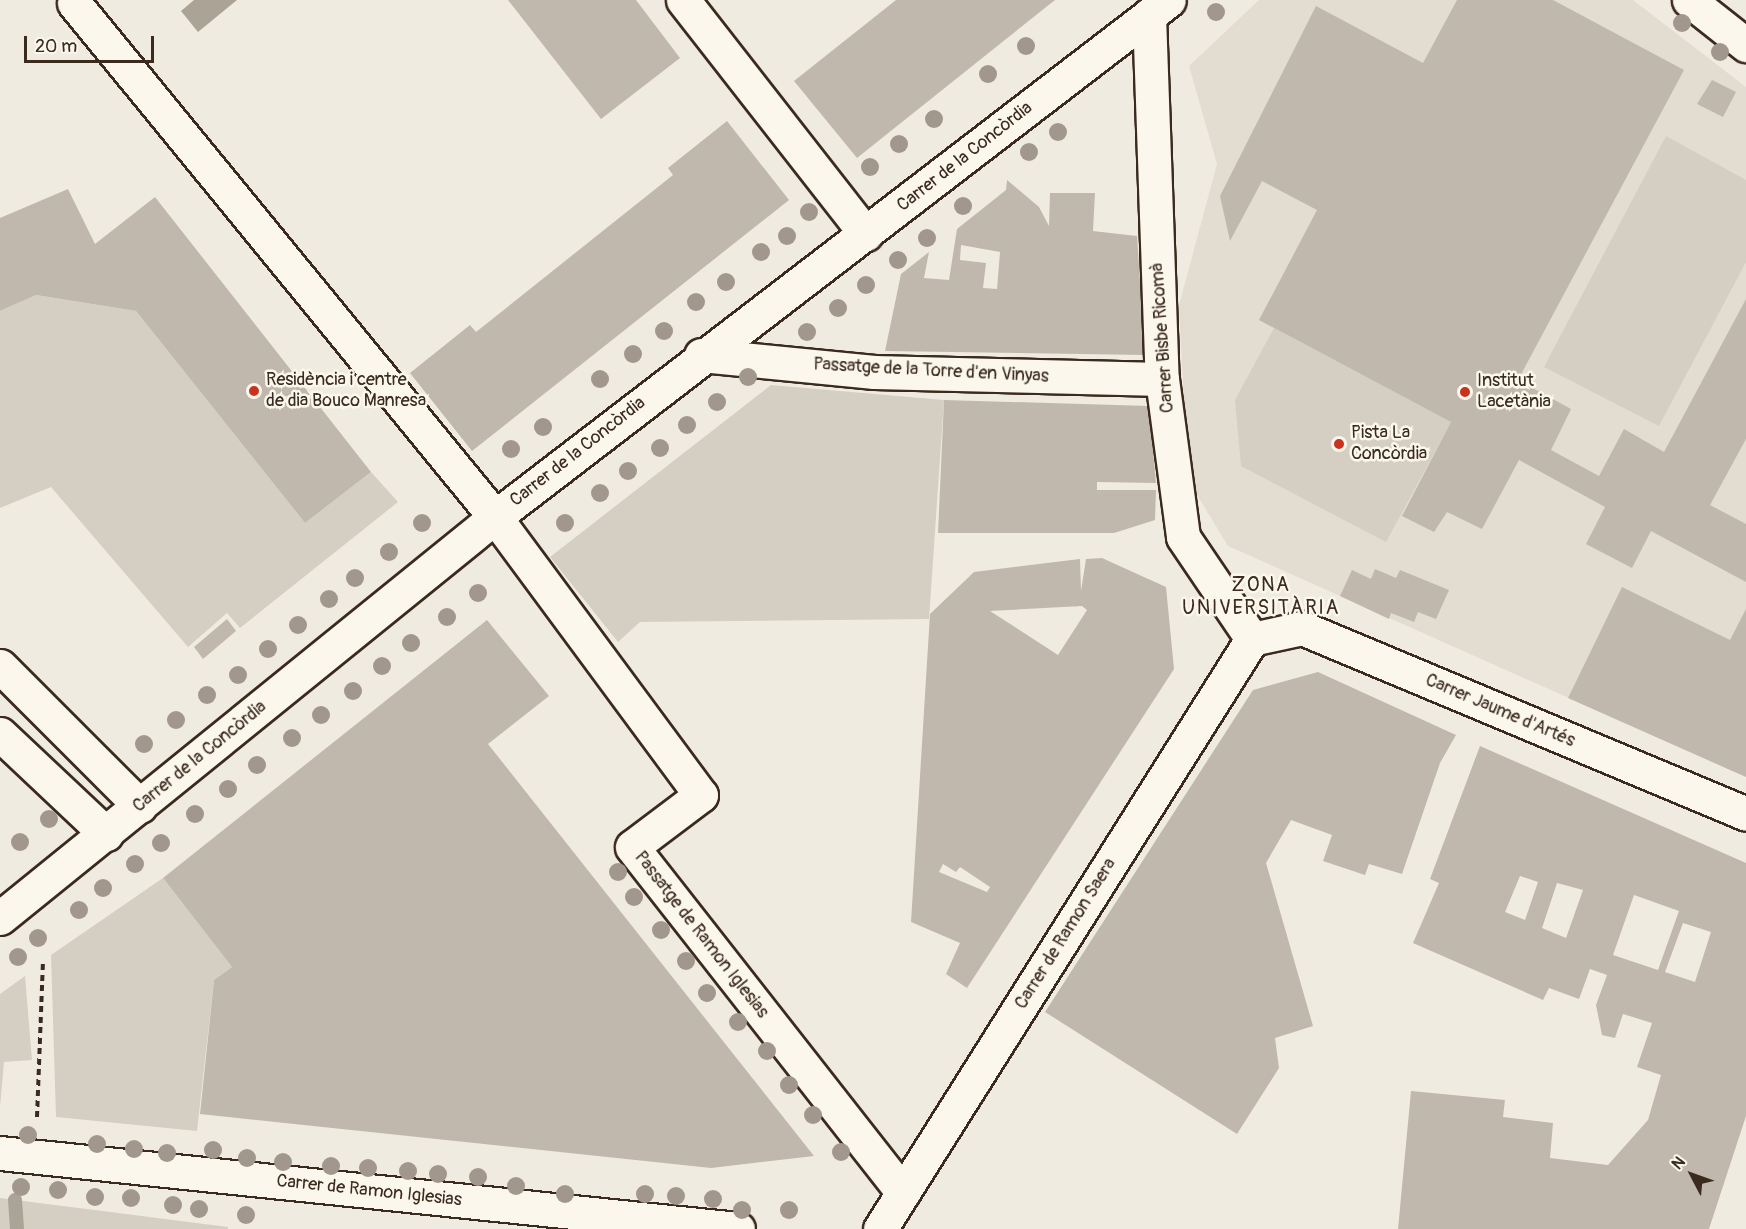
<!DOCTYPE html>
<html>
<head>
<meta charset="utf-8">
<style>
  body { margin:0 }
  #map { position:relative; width:1746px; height:1229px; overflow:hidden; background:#f0ebe0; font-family:Pangolin,sans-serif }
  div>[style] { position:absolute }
  .built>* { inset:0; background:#e2dcd1 }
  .green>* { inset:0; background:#d5cec3 }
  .water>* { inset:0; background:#aca397 }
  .stream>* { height:14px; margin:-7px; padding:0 7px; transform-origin:7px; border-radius:7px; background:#aca397 }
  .building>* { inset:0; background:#c0b8ad }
  .path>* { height:4px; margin-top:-2px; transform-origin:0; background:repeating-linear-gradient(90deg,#3b2a1e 0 6px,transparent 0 10.5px) }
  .roads { filter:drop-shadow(2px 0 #3b2a1e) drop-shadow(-2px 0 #3b2a1e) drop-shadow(0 2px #3b2a1e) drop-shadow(0 -2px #3b2a1e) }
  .minor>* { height:33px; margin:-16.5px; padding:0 16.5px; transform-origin:16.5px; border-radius:16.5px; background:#fbf7ec }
  .trees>* { width:18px; height:18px; margin:-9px; border-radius:50%; background:#a2978c }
  .dots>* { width:16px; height:16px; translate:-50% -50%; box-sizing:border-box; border:3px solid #fbf7ec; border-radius:50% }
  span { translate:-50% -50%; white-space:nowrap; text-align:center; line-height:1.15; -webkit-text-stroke:5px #fbf7ec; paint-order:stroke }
  .street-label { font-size:18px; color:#3b2a1e }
  .poi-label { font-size:18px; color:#3b2a1e }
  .left { translate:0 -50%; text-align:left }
  .neighbourhood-label { font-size:20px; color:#3b2a1e; letter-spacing:1.5px }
  .north { position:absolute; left:1662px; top:1145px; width:60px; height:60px; -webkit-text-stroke:4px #fbf7ec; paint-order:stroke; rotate:311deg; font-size:16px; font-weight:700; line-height:24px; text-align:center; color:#3b2a1e }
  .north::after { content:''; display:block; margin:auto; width:21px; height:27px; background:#3b2a1e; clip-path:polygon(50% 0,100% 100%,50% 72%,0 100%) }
  .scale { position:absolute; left:24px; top:36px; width:130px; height:27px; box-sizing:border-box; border:3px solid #3b2a1e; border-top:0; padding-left:8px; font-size:18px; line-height:21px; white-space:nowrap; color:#3b2a1e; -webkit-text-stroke:4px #fbf7ec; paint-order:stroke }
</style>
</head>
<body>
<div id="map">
  <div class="built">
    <i style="clip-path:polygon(1259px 0,1633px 0,1746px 87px,1746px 777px,1228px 546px,1188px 480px,1179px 305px,1217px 164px,1189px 66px)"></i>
  </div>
  <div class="green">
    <i style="clip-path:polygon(1666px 136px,1746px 180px,1746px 262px,1659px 426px,1544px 367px)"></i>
    <i style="clip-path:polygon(36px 295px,136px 311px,305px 523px,371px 472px,398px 502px,240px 628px,227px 613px,188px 647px,51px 487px,0 508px,0 311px)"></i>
    <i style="clip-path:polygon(1274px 328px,1451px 422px,1386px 542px,1241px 466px,1235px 400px)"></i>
    <i style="clip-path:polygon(771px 385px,944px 400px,929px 619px,640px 622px,618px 642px,550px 557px)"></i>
    <i style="clip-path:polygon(163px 878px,232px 967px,214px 980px,197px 1131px,56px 1117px,51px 955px)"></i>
    <i style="clip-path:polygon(25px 976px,32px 1060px,4px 1062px,0 1107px,0 994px)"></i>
    <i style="clip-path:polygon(0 1198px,228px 1227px,228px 1229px,0 1229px)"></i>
  </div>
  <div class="water">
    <i style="clip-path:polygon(194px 0,237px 0,198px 32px,181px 11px)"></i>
  </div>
  <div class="stream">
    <i style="left:15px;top:1200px;width:29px;rotate:86deg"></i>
  </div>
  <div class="building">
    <i style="clip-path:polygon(508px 0,636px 0,680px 58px,601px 119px)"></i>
    <i style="clip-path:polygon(896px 0,1055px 0,857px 158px,794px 81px)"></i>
    <i style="clip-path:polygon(1457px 0,1553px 0,1684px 70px,1518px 380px,1571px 409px,1551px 450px,1599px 476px,1624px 429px,1664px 452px,1746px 299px,1746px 439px,1710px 505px,1746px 524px,1746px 582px,1651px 531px,1632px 568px,1586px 544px,1605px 507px,1519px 460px,1482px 529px,1447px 512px,1434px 532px,1402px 516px,1451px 422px,1259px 320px,1317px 210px,1262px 181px,1230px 241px,1220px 196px,1316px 6px,1423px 63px)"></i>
    <i style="clip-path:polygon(1712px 80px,1736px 92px,1723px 117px,1697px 104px)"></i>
    <i style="clip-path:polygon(727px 121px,789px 200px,472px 451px,410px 373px,470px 325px,476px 332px,673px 175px,668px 168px)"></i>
    <i style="clip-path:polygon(evenodd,1007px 180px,1039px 207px,1049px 226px,1050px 193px,1095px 193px,1093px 231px,1137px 236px,1145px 355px,885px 351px,901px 274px,929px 252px,924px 278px,949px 280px,957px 229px,1006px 190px,1007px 180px,961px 245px,1000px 252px,997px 289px,983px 288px,986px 263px,960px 260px,961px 245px)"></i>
    <i style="clip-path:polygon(68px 189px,95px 244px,155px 197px,371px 472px,305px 523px,136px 311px,36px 295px,0 311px,0 218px)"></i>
    <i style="clip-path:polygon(944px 400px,1149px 406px,1156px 483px,1097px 482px,1097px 490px,1156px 490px,1155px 520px,1114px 533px,938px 533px)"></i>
    <i style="clip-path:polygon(evenodd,1102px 558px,1166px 587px,1174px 669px,967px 988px,946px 974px,960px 943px,911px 922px,930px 614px,974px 572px,1080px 559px,1081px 591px,1086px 559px,1102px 558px,1082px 606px,1087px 610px,1058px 655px,990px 611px,1082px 606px,1102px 558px,943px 864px,956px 872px,960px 867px,990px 887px,987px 892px,939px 872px,943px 864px)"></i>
    <i style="clip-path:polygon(1375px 569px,1396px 578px,1400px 570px,1449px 590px,1436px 619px,1418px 612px,1414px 622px,1391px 613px,1389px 619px,1340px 596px,1352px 570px,1371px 579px)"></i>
    <i style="clip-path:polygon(1622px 587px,1730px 640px,1746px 609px,1746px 777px,1568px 698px)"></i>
    <i style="clip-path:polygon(227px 619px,236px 631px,203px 659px,194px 647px)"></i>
    <i style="clip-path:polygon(487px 620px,549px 696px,488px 744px,814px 1156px,711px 1168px,200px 1114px,214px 980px,232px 967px,163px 878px)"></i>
    <i style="clip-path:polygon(1318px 672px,1456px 735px,1440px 763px,1402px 874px,1369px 864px,1365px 875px,1323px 861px,1332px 835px,1291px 820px,1266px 863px,1313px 1026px,1275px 1038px,1279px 1068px,1237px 1134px,1045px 1012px,1253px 690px)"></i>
    <i style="clip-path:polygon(evenodd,1480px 746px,1746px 863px,1746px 1116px,1709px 1229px,1398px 1229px,1411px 1091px,1505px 1100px,1503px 1117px,1553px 1123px,1550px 1158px,1608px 1165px,1648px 1120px,1661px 1075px,1637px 1067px,1652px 1023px,1623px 1014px,1615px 1038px,1602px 1035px,1596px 1005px,1607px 975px,1590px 969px,1579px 999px,1549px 988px,1543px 1000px,1413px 943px,1439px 883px,1430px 879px,1480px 746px,1520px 876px,1538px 882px,1525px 920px,1505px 912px,1520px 876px,1480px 746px,1557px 883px,1583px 890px,1566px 938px,1542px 928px,1557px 883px,1480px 746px,1634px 895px,1679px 911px,1658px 970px,1613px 955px,1634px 895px,1480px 746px,1683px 923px,1711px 932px,1695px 982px,1665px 972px,1683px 923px)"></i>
  </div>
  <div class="path">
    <i style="left:37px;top:1117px;width:157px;rotate:-87.8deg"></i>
  </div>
  <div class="roads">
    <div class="minor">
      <i style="left:683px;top:0;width:297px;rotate:52deg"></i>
      <i style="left:1689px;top:0;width:73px;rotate:38.3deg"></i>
      <i style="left:74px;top:3px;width:664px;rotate:50.68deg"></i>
      <i style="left:495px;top:517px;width:346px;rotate:53.5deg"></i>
      <i style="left:701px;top:795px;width:86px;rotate:143deg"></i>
      <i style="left:632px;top:847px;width:439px;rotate:51.9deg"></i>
      <i style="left:1149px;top:15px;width:364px;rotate:88deg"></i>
      <i style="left:1162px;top:379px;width:159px;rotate:82.4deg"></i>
      <i style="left:1183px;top:537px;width:123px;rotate:55.9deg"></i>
      <i style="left:701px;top:355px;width:174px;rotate:5.6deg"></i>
      <i style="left:874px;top:372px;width:288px;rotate:1.4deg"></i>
      <i style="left:1252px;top:639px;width:51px;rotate:-12.4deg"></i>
      <i style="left:1302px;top:628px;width:481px;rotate:22.7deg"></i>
      <i style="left:0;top:666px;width:198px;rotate:45deg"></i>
      <i style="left:0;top:734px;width:146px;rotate:43.3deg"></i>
      <i style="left:0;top:918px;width:637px;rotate:-39.01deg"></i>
      <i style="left:495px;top:517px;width:849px;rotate:-37.49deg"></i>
      <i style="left:0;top:1153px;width:742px;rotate:5.88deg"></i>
      <i style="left:880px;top:1229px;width:697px;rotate:-57.77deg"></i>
    </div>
  </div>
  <div class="trees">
    <i style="left:1216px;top:12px"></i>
    <i style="left:1682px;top:23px"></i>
    <i style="left:1026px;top:46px"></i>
    <i style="left:1720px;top:52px"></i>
    <i style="left:988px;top:74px"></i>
    <i style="left:934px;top:119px"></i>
    <i style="left:1058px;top:132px"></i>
    <i style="left:899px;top:144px"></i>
    <i style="left:1029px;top:152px"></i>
    <i style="left:870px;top:167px"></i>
    <i style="left:963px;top:206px"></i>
    <i style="left:809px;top:212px"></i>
    <i style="left:787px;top:236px"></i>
    <i style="left:927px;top:238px"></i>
    <i style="left:761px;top:252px"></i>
    <i style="left:898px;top:260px"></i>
    <i style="left:726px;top:282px"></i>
    <i style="left:866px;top:285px"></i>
    <i style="left:696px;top:302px"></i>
    <i style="left:838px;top:308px"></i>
    <i style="left:664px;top:331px"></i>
    <i style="left:807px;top:332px"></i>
    <i style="left:633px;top:354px"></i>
    <i style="left:748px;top:377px"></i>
    <i style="left:600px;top:379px"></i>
    <i style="left:717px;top:402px"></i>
    <i style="left:687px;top:425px"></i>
    <i style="left:543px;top:427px"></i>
    <i style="left:660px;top:448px"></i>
    <i style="left:511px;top:449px"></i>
    <i style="left:628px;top:471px"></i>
    <i style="left:600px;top:493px"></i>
    <i style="left:422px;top:523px"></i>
    <i style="left:565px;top:523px"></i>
    <i style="left:389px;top:552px"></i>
    <i style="left:355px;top:578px"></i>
    <i style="left:478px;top:593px"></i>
    <i style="left:329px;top:599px"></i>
    <i style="left:447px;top:617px"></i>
    <i style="left:298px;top:625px"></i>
    <i style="left:411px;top:643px"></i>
    <i style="left:268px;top:649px"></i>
    <i style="left:382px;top:666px"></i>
    <i style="left:238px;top:675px"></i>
    <i style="left:353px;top:691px"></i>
    <i style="left:207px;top:695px"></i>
    <i style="left:321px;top:715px"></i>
    <i style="left:176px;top:720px"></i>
    <i style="left:292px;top:738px"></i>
    <i style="left:144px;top:744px"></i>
    <i style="left:257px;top:765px"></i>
    <i style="left:228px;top:789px"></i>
    <i style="left:195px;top:814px"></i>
    <i style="left:49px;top:819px"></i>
    <i style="left:20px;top:842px"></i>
    <i style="left:161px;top:843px"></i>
    <i style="left:135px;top:864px"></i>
    <i style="left:618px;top:872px"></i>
    <i style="left:103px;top:888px"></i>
    <i style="left:634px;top:897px"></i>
    <i style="left:79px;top:910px"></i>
    <i style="left:661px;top:930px"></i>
    <i style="left:38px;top:938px"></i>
    <i style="left:18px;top:957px"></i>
    <i style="left:686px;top:961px"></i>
    <i style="left:707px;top:993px"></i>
    <i style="left:738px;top:1022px"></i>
    <i style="left:767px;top:1051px"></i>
    <i style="left:789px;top:1085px"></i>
    <i style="left:813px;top:1115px"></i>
    <i style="left:28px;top:1135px"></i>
    <i style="left:97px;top:1144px"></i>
    <i style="left:134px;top:1149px"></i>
    <i style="left:213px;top:1150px"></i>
    <i style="left:841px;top:1152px"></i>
    <i style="left:167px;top:1153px"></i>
    <i style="left:247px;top:1158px"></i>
    <i style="left:283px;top:1162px"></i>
    <i style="left:331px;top:1166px"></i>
    <i style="left:368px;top:1168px"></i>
    <i style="left:408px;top:1171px"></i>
    <i style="left:438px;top:1174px"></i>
    <i style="left:478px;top:1177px"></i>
    <i style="left:516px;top:1186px"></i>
    <i style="left:21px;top:1187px"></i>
    <i style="left:58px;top:1190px"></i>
    <i style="left:565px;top:1194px"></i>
    <i style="left:645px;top:1194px"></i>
    <i style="left:676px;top:1196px"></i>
    <i style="left:95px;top:1197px"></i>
    <i style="left:131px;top:1198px"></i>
    <i style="left:713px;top:1199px"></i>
    <i style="left:173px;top:1205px"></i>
    <i style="left:199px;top:1209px"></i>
    <i style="left:742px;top:1210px"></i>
    <i style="left:789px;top:1210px"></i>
    <i style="left:246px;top:1215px"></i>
  </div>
  <div class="dots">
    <i style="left:254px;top:391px;background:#c8321e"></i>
    <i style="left:1465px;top:392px;background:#c8321e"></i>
    <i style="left:1339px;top:444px;background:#c8321e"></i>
  </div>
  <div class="street-label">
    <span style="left:965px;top:157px;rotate:-38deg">Carrer de la Concòrdia</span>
    <span style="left:1163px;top:338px;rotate:-94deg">Carrer Bisbe Ricomà</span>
    <span style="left:931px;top:371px;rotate:3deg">Passatge de la Torre d'en Vinyas</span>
    <span style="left:578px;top:452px;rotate:-38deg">Carrer de la Concòrdia</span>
    <span style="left:1500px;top:711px;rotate:23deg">Carrer Jaume d'Artés</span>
    <span style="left:200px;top:757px;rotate:-39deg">Carrer de la Concòrdia</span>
    <span style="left:1066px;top:934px;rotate:-58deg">Carrer de Ramon Saera</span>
    <span style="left:701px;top:935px;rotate:52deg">Passatge de Ramon Iglesias</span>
    <span style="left:369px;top:1191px;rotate:6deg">Carrer de Ramon Iglesias</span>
  </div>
  <div class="poi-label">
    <span class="left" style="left:266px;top:391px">Residència i centre<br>de dia Bouco Manresa</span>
    <span class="left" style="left:1477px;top:392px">Institut<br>Lacetània</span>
    <span class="left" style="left:1351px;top:444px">Pista La<br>Concòrdia</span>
  </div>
  <div class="neighbourhood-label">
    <span style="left:1261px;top:596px">ZONA<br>UNIVERSITÀRIA</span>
  </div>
  <div class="north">N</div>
  <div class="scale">20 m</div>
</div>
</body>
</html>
